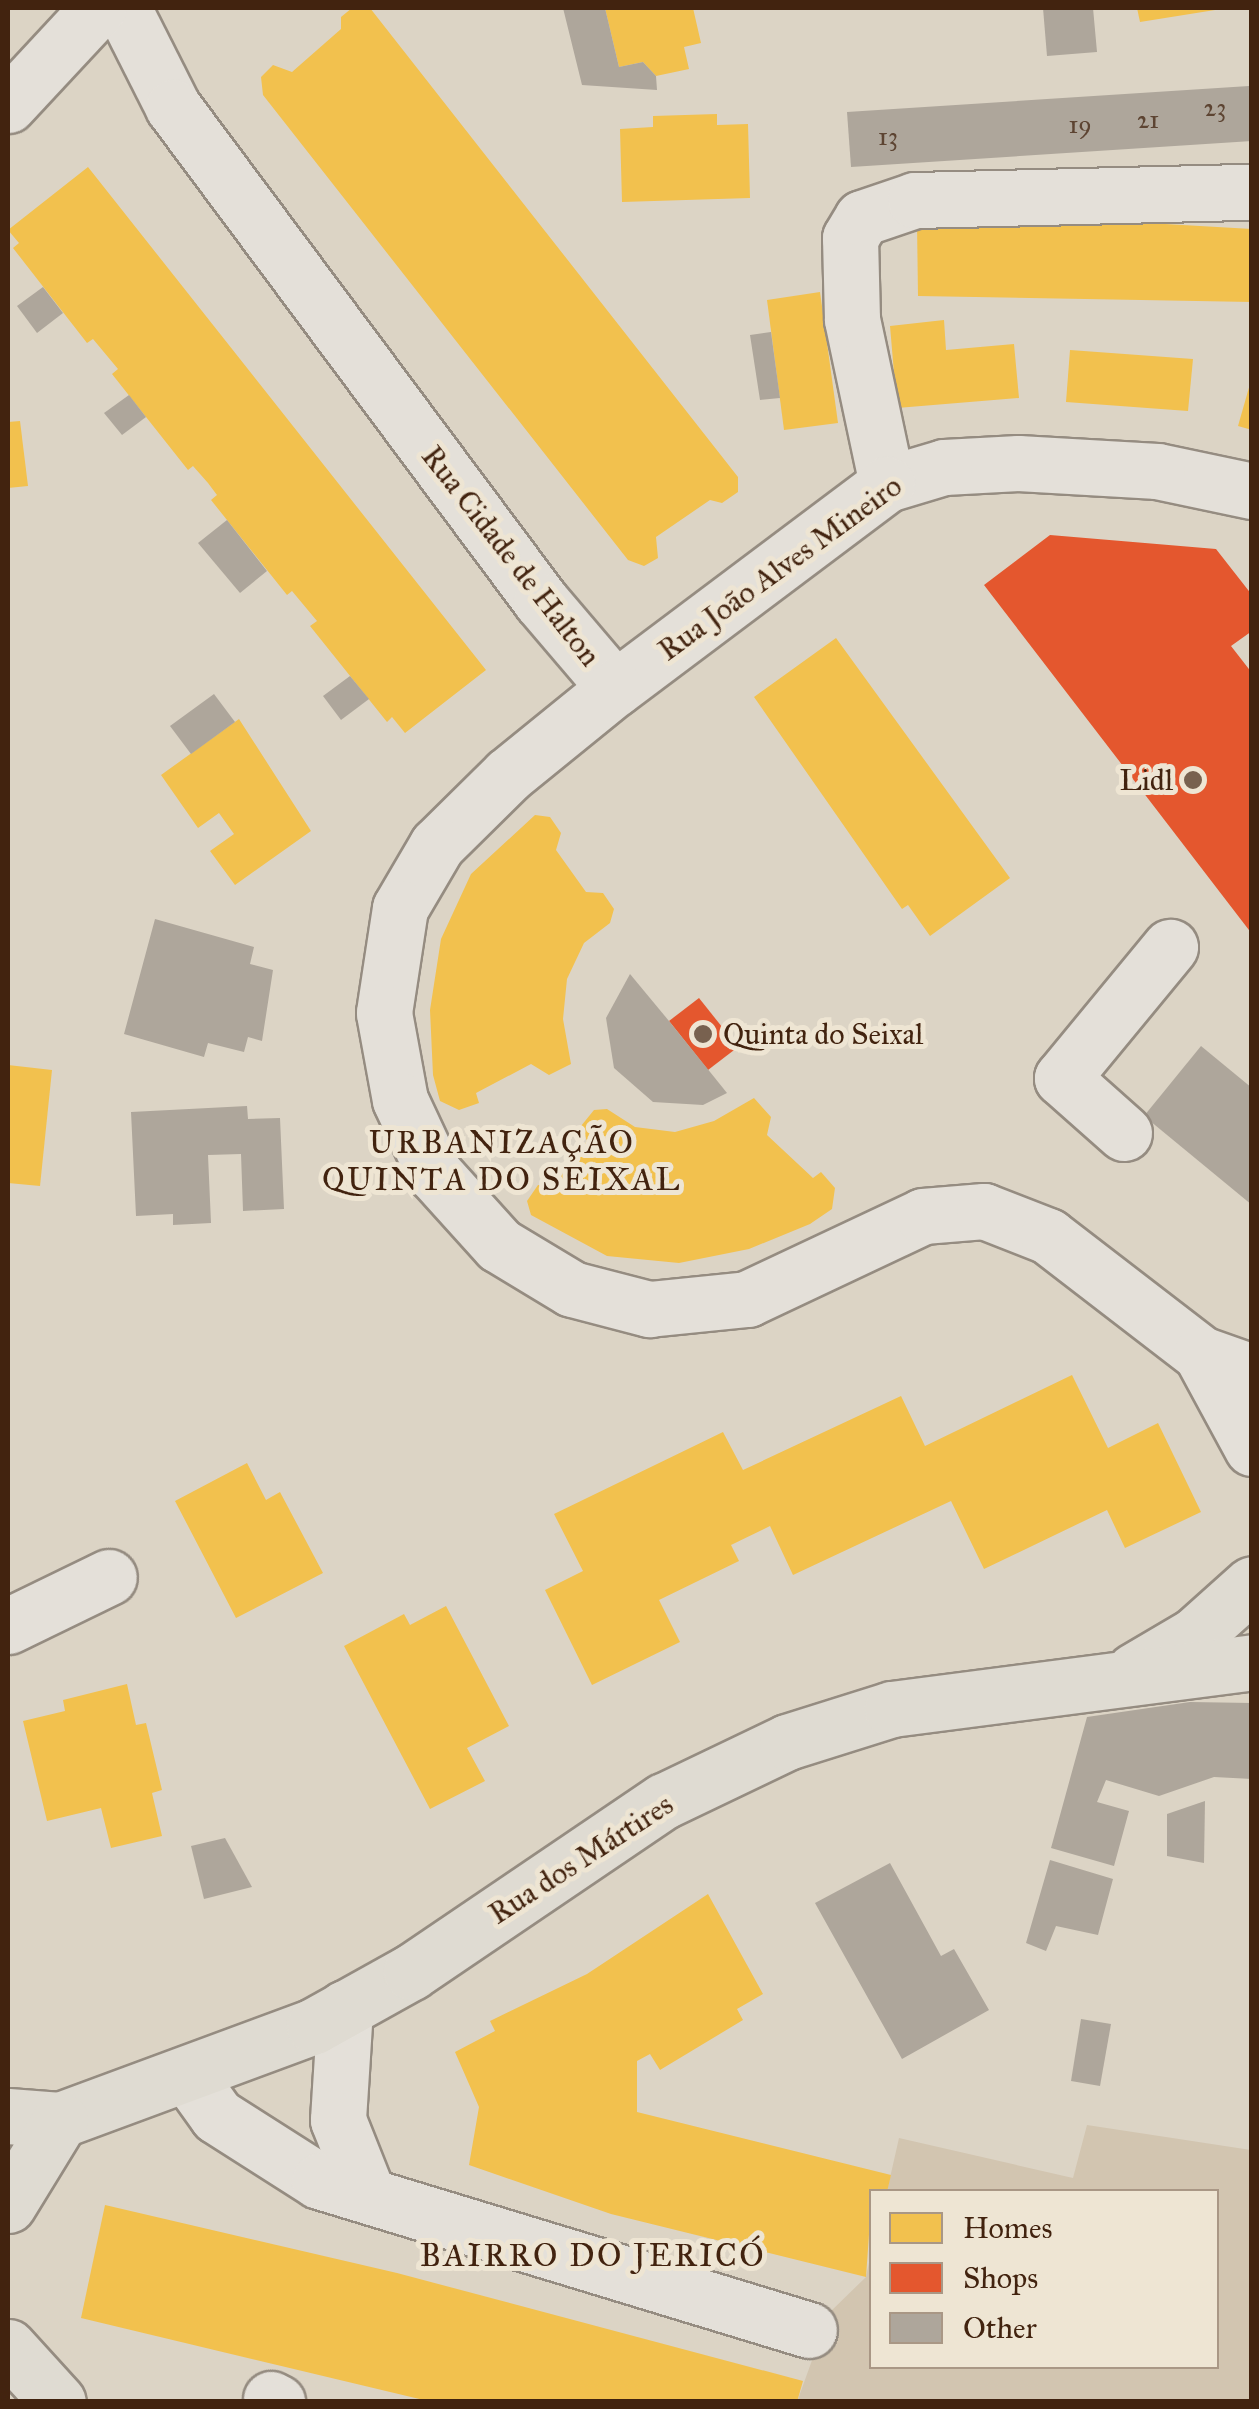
<!DOCTYPE html>
<html>
<head>
<meta charset="utf-8">
<style>
  body { margin:0 }
  #map { position:relative; width:1259px; height:2409px; overflow:hidden; background:#dcd4c5; font-family:"IM FELL Great Primer",serif }
  div>[style] { position:absolute }
  .green>* { inset:0; background:#d2c5b0 }
  .homes>* { inset:0; background:#f2c14e }
  .shops>* { inset:0; background:#e4572e }
  .building>* { inset:0; background:#aea69b }
  .roads { filter:drop-shadow(2px 0 #958c81) drop-shadow(-2px 0 #958c81) drop-shadow(0 2px #958c81) drop-shadow(0 -2px #958c81) }
  .minor>* { height:55px; margin:-27.5px; padding:0 27.5px; transform-origin:27.5px; border-radius:27.5px; background:#e4e0d9 }
  .major>* { height:55px; margin:-27.5px; padding:0 27.5px; transform-origin:27.5px; border-radius:27.5px; background:#dfdbd2 }
  .dots>* { width:28px; height:28px; translate:-50% -50%; box-sizing:border-box; border:5px solid #eee5d3; border-radius:50% }
  span { translate:-50% -50%; white-space:nowrap; text-align:center; line-height:1.15; -webkit-text-stroke:10px #eee5d3; paint-order:stroke }
  .number-label { font-size:25px; color:#5d4432 }
  .number-label span { -webkit-text-stroke-width:0 }
  .street-label { font-size:30px; color:#42230f }
  .poi-label { font-size:30px; color:#42230f }
  .right { translate:-100% -50%; text-align:right }
  .left { translate:0 -50%; text-align:left }
  .neighbourhood-label { font-size:32px; color:#42230f; letter-spacing:2.5px }
  .frame { position:absolute; inset:0; border:10px solid #42230f; pointer-events:none }
  .legend { position:absolute; left:869px; top:2189px; width:350px; height:180px; box-sizing:border-box; background:#eee5d3; border:2px solid #a99785; margin:0; padding:12px 18px; list-style:none; font-size:30px; color:#42230f }
  .legend li { display:flex; align-items:center; gap:20px; height:50px }
  .legend b { width:50px; border:2px solid #a99785 }
</style>
</head>
<body>
<div id="map">
  <div class="green">
    <i style="clip-path:polygon(1087px 2125px,1251px 2150px,1251px 2401px,797px 2402px,829px 2313px,866px 2277px,871px 2253px,872px 2366px,1216px 2366px,1216px 2192px,887px 2191px,899px 2138px,1073px 2178px)"></i>
  </div>
  <div class="homes">
    <i style="clip-path:polygon(352px 8px,370px 8px,738px 477px,738px 492px,722px 503px,710px 500px,656px 537px,658px 558px,644px 566px,628px 560px,263px 95px,261px 77px,273px 65px,292px 72px,341px 29px,341px 17px)"></i>
    <i style="clip-path:polygon(605px 8px,693px 8px,701px 43px,684px 47px,689px 69px,656px 76px,643px 62px,619px 67px)"></i>
    <i style="clip-path:polygon(1137px 8px,1215px 8px,1215px 10px,1140px 22px)"></i>
    <i style="clip-path:polygon(717px 114px,717px 125px,748px 124px,750px 198px,622px 202px,620px 129px,653px 127px,653px 116px)"></i>
    <i style="clip-path:polygon(88px 167px,486px 670px,405px 733px,392px 717px,387px 722px,310px 626px,317px 621px,292px 591px,287px 595px,211px 500px,217px 495px,208px 483px,193px 466px,188px 470px,112px 374px,118px 369px,93px 339px,87px 343px,13px 248px,19px 243px,8px 230px)"></i>
    <i style="clip-path:polygon(1113px 221px,1252px 229px,1252px 302px,918px 296px,917px 223px)"></i>
    <i style="clip-path:polygon(820px 292px,838px 423px,784px 430px,767px 300px)"></i>
    <i style="clip-path:polygon(944px 320px,946px 350px,1014px 344px,1019px 398px,897px 408px,890px 326px)"></i>
    <i style="clip-path:polygon(1070px 350px,1193px 359px,1188px 411px,1066px 402px)"></i>
    <i style="clip-path:polygon(1250px 384px,1252px 384px,1252px 430px,1238px 426px)"></i>
    <i style="clip-path:polygon(20px 421px,28px 486px,8px 488px,8px 422px)"></i>
    <i style="clip-path:polygon(836px 638px,1010px 878px,930px 936px,908px 905px,902px 909px,754px 697px)"></i>
    <i style="clip-path:polygon(239px 719px,311px 831px,235px 885px,210px 851px,234px 834px,219px 813px,198px 828px,161px 775px)"></i>
    <i style="clip-path:polygon(535px 815px,550px 817px,561px 833px,556px 850px,586px 892px,603px 893px,614px 909px,610px 923px,584px 943px,567px 979px,563px 1019px,571px 1064px,549px 1075px,531px 1064px,476px 1093px,479px 1103px,459px 1110px,440px 1101px,433px 1075px,430px 1010px,441px 939px,471px 874px)"></i>
    <i style="clip-path:polygon(8px 1065px,52px 1070px,40px 1186px,8px 1183px)"></i>
    <i style="clip-path:polygon(754px 1098px,771px 1117px,767px 1135px,813px 1178px,821px 1172px,835px 1188px,832px 1209px,810px 1224px,749px 1249px,679px 1263px,607px 1256px,531px 1215px,527px 1201px,538px 1185px,555px 1184px,587px 1141px,581px 1126px,594px 1110px,607px 1109px,635px 1127px,675px 1132px,714px 1121px)"></i>
    <i style="clip-path:polygon(1072px 1375px,1108px 1448px,1158px 1423px,1201px 1512px,1125px 1548px,1107px 1510px,984px 1569px,951px 1501px,793px 1575px,770px 1526px,731px 1545px,739px 1561px,659px 1600px,680px 1642px,592px 1685px,545px 1590px,583px 1571px,554px 1514px,723px 1432px,743px 1470px,901px 1396px,925px 1446px)"></i>
    <i style="clip-path:polygon(247px 1463px,266px 1500px,280px 1492px,323px 1573px,236px 1618px,175px 1501px)"></i>
    <i style="clip-path:polygon(446px 1606px,509px 1726px,467px 1748px,485px 1781px,430px 1809px,344px 1646px,404px 1614px,410px 1625px)"></i>
    <i style="clip-path:polygon(127px 1684px,136px 1725px,146px 1723px,162px 1790px,152px 1793px,162px 1836px,111px 1848px,101px 1808px,47px 1821px,23px 1721px,65px 1711px,63px 1700px)"></i>
    <i style="clip-path:polygon(708px 1894px,763px 1994px,737px 2009px,743px 2020px,660px 2070px,650px 2054px,637px 2061px,637px 2112px,891px 2175px,887px 2192px,872px 2192px,866px 2277px,611px 2214px,469px 2165px,479px 2107px,455px 2052px,495px 2031px,490px 2021px,587px 1974px)"></i>
    <i style="clip-path:polygon(105px 2205px,397px 2273px,803px 2381px,797px 2402px,432px 2402px,81px 2318px)"></i>
  </div>
  <div class="shops">
    <i style="clip-path:polygon(1050px 535px,1216px 549px,1252px 595px,1252px 631px,1231px 646px,1252px 673px,1252px 934px,984px 585px)"></i>
    <i style="clip-path:polygon(699px 998px,738px 1047px,708px 1070px,669px 1021px)"></i>
  </div>
  <div class="building">
    <i style="clip-path:polygon(563px 8px,605px 8px,619px 67px,643px 62px,656px 76px,657px 90px,582px 85px)"></i>
    <i style="clip-path:polygon(1043px 8px,1093px 8px,1097px 52px,1047px 56px)"></i>
    <i style="clip-path:polygon(1249px 86px,1252px 141px,851px 167px,847px 112px)"></i>
    <i style="clip-path:polygon(43px 287px,63px 313px,37px 333px,17px 306px)"></i>
    <i style="clip-path:polygon(771px 332px,780px 398px,760px 400px,750px 335px)"></i>
    <i style="clip-path:polygon(129px 395px,146px 417px,122px 435px,104px 413px)"></i>
    <i style="clip-path:polygon(227px 520px,267px 571px,240px 593px,198px 543px)"></i>
    <i style="clip-path:polygon(350px 676px,369px 699px,341px 720px,323px 696px)"></i>
    <i style="clip-path:polygon(214px 694px,235px 722px,191px 754px,170px 726px)"></i>
    <i style="clip-path:polygon(155px 919px,254px 947px,250px 964px,273px 970px,262px 1041px,248px 1037px,244px 1052px,208px 1043px,204px 1057px,124px 1034px)"></i>
    <i style="clip-path:polygon(630px 974px,669px 1021px,727px 1093px,703px 1105px,653px 1102px,614px 1068px,606px 1018px)"></i>
    <i style="clip-path:polygon(1201px 1046px,1252px 1088px,1252px 1205px,1144px 1116px)"></i>
    <i style="clip-path:polygon(247px 1106px,248px 1119px,280px 1118px,284px 1209px,243px 1211px,241px 1154px,208px 1155px,211px 1223px,173px 1225px,173px 1214px,136px 1216px,131px 1112px)"></i>
    <i style="clip-path:polygon(1190px 1702px,1252px 1703px,1252px 1779px,1214px 1777px,1159px 1796px,1106px 1780px,1097px 1802px,1129px 1811px,1114px 1866px,1051px 1848px,1087px 1717px)"></i>
    <i style="clip-path:polygon(1205px 1801px,1204px 1863px,1167px 1856px,1167px 1814px)"></i>
    <i style="clip-path:polygon(225px 1838px,252px 1887px,204px 1899px,191px 1846px)"></i>
    <i style="clip-path:polygon(1050px 1860px,1113px 1879px,1098px 1935px,1056px 1926px,1046px 1951px,1026px 1943px)"></i>
    <i style="clip-path:polygon(890px 1863px,941px 1956px,954px 1949px,989px 2010px,902px 2059px,815px 1903px)"></i>
    <i style="clip-path:polygon(1081px 2019px,1111px 2024px,1100px 2086px,1071px 2081px)"></i>
  </div>
  <div class="roads">
    <div class="minor">
      <i style="left:123px;top:8px;width:111px;rotate:63.2deg"></i>
      <i style="left:173px;top:107px;width:616px;rotate:53.32deg"></i>
      <i style="left:541px;top:601px;width:114px;rotate:49.6deg"></i>
      <i style="left:8px;top:105px;width:132px;rotate:-47.1deg"></i>
      <i style="left:887px;top:484px;width:169px;rotate:-102deg"></i>
      <i style="left:852px;top:319px;width:81px;rotate:-91.4deg"></i>
      <i style="left:850px;top:238px;width:23px;rotate:-59deg"></i>
      <i style="left:862px;top:218px;width:56px;rotate:-18.8deg"></i>
      <i style="left:915px;top:200px;width:337px;rotate:-1.4deg"></i>
      <i style="left:1252px;top:491px;width:97px;rotate:-168.1deg"></i>
      <i style="left:1157px;top:471px;width:139px;rotate:-176.7deg"></i>
      <i style="left:1018px;top:463px;width:74px;rotate:176.9deg"></i>
      <i style="left:944px;top:467px;width:59px;rotate:163.4deg"></i>
      <i style="left:887px;top:484px;width:340px;rotate:143.1deg"></i>
      <i style="left:615px;top:688px;width:138px;rotate:140.9deg"></i>
      <i style="left:508px;top:775px;width:100px;rotate:135.4deg"></i>
      <i style="left:437px;top:845px;width:73px;rotate:120.4deg"></i>
      <i style="left:400px;top:908px;width:106px;rotate:98.7deg"></i>
      <i style="left:384px;top:1013px;width:88px;rotate:79.6deg"></i>
      <i style="left:400px;top:1100px;width:81px;rotate:65deg"></i>
      <i style="left:434px;top:1173px;width:97px;rotate:47.9deg"></i>
      <i style="left:499px;top:1245px;width:85px;rotate:31.1deg"></i>
      <i style="left:572px;top:1289px;width:80px;rotate:14.6deg"></i>
      <i style="left:649px;top:1309px;width:99px;rotate:-5.8deg"></i>
      <i style="left:747px;top:1299px;width:195px;rotate:-25.2deg"></i>
      <i style="left:923px;top:1216px;width:61px;rotate:-4.7deg"></i>
      <i style="left:984px;top:1211px;width:69px;rotate:21.3deg"></i>
      <i style="left:1048px;top:1236px;width:193px;rotate:37.6deg"></i>
      <i style="left:1201px;top:1354px;width:54px;rotate:19.4deg"></i>
      <i style="left:1124px;top:1133px;width:83px;rotate:-138.4deg"></i>
      <i style="left:1062px;top:1078px;width:170px;rotate:-50.5deg"></i>
      <i style="left:1201px;top:1354px;width:107px;rotate:61.5deg"></i>
      <i style="left:8px;top:1626px;width:112px;rotate:-25.9deg"></i>
      <i style="left:345px;top:2008px;width:112px;rotate:93.6deg"></i>
      <i style="left:338px;top:2120px;width:79px;rotate:68.3deg"></i>
      <i style="left:189px;top:2077px;width:48px;rotate:54.3deg"></i>
      <i style="left:217px;top:2116px;width:121px;rotate:32.5deg"></i>
      <i style="left:319px;top:2181px;width:512px;rotate:16.91deg"></i>
      <i style="left:271px;top:2399px;width:7px;rotate:27deg"></i>
    </div>
    <div class="major">
      <i style="left:1134px;top:1671px;width:71px;rotate:-30.5deg"></i>
      <i style="left:1195px;top:1635px;width:76px;rotate:-41.8deg"></i>
      <i style="left:8px;top:2116px;width:52px;rotate:4.4deg"></i>
      <i style="left:60px;top:2120px;width:271px;rotate:-20.3deg"></i>
      <i style="left:314px;top:2026px;width:111px;rotate:-29.1deg"></i>
      <i style="left:411px;top:1972px;width:305px;rotate:-34.1deg"></i>
      <i style="left:664px;top:1801px;width:136px;rotate:-25.6deg"></i>
      <i style="left:787px;top:1742px;width:110px;rotate:-17.4deg"></i>
      <i style="left:892px;top:1709px;width:363px;rotate:-7.4deg"></i>
      <i style="left:8px;top:2205px;width:100px;rotate:-58.5deg"></i>
      <i style="left:8px;top:2347px;width:74px;rotate:47.7deg"></i>
    </div>
  </div>
  <div class="dots">
    <i style="left:1193px;top:780px;background:#78614f"></i>
    <i style="left:703px;top:1034px;background:#78614f"></i>
  </div>
  <div class="number-label">
    <span style="left:1215px;top:108px">23</span>
    <span style="left:1148px;top:120px">21</span>
    <span style="left:1080px;top:125px">19</span>
    <span style="left:888px;top:137px">13</span>
  </div>
  <div class="street-label">
    <span style="left:511px;top:556px;rotate:52deg">Rua Cidade de Halton</span>
    <span style="left:780px;top:568px;rotate:-36deg">Rua João Alves Mineiro</span>
    <span style="left:581px;top:1859px;rotate:-33deg">Rua dos Mártires</span>
  </div>
  <div class="poi-label">
    <span class="right" style="left:1173px;top:780px">Lidl</span>
    <span class="left" style="left:723px;top:1034px">Quinta do Seixal</span>
  </div>
  <div class="neighbourhood-label">
    <span style="left:502px;top:1162px">URBANIZAÇÃO<br>QUINTA DO SEIXAL</span>
    <span style="left:593px;top:2256px">BAIRRO DO JERICÓ</span>
  </div>
  <div class="frame"></div>
  <ul class="legend">
  <li><b style="height:28px;background:#f2c14e"></b>Homes</li>
  <li><b style="height:28px;background:#e4572e"></b>Shops</li>
  <li><b style="height:28px;background:#aea69b"></b>Other</li>
  </ul>
</div>
</body>
</html>
